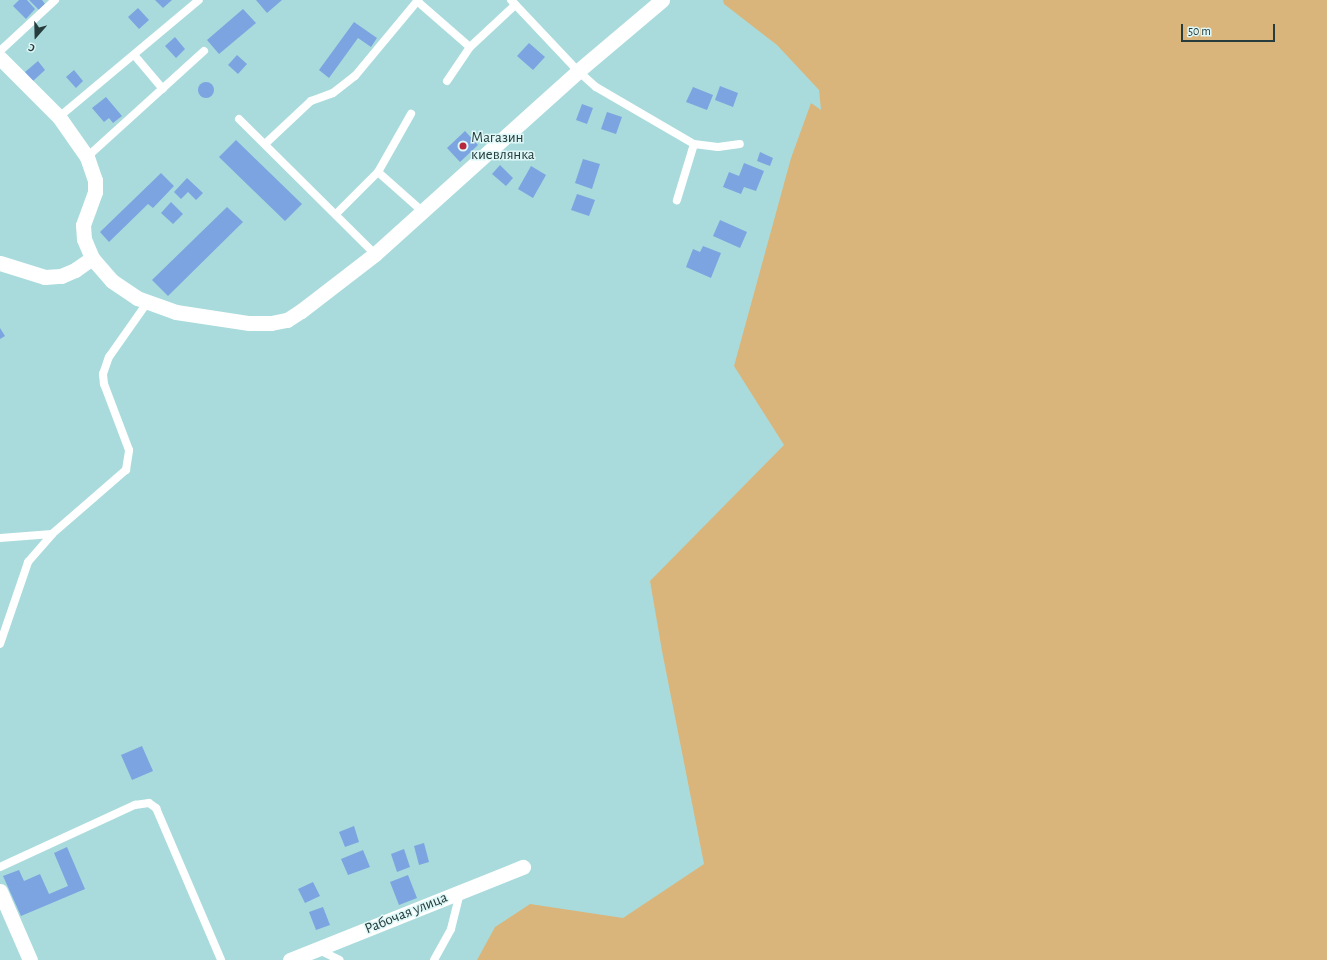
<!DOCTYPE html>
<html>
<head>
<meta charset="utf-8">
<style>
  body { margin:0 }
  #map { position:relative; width:1327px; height:960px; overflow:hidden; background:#a9dbdc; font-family:"Alegreya Sans",sans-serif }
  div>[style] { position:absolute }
  .green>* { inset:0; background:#dab57b }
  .building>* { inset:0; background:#7ba4e0 }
  .round { border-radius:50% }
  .lane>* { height:8px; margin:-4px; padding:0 4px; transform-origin:4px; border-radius:4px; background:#fff }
  .street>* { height:15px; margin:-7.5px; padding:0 7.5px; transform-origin:7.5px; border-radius:7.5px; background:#fff }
  .dots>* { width:11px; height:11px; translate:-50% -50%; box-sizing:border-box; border:2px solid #def7f7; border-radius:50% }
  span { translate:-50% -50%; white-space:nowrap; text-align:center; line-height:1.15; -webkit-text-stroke:3px #def7f7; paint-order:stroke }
  .poi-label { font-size:15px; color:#273c3c }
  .left { translate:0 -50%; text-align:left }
  .street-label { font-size:15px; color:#273c3c }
  .north { position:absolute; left:16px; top:16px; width:40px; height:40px; -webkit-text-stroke:3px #def7f7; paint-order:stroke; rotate:200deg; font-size:11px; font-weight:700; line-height:16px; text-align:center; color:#273c3c }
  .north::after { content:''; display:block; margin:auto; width:14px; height:18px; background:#273c3c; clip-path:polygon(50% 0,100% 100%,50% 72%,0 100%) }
  .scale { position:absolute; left:1181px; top:24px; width:94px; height:18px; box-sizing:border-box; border:2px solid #273c3c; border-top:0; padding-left:5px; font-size:12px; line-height:14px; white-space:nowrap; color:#273c3c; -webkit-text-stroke:3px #def7f7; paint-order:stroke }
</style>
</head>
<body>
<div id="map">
  <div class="green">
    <i style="clip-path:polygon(723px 0,1327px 0,1327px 960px,477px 960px,495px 927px,530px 904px,623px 918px,704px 864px,662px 651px,650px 581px,784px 445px,734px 366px,791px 158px,811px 103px,821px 110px,819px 90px,777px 45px,724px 4px)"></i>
  </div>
  <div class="building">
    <i style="clip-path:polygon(19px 0,27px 0,35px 9px,26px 19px,13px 6px)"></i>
    <i style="clip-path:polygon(29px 0,42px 0,45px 4px,39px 10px)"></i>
    <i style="clip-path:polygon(155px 0,172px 0,163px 8px)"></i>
    <i style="clip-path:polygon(256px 0,282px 0,267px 13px)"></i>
    <i style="clip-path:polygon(138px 8px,149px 20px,139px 29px,128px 17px)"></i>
    <i style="clip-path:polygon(243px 9px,256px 23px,219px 54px,207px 40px)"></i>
    <i style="clip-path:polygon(354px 22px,377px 38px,371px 47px,358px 38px,329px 78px,319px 70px)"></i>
    <i style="clip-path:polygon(175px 37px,185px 49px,176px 58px,165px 46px)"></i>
    <i style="clip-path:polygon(529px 43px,545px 57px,533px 70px,517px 56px)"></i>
    <i style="clip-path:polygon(237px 55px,247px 64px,238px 74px,228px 65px)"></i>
    <i style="clip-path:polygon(38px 61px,45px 70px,33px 81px,25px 72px)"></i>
    <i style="clip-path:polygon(74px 70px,83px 81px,76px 88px,66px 77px)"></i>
    <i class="round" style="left:198px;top:82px;width:16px;height:16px"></i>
    <i style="clip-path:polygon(720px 86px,738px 93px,733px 107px,715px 100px)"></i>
    <i style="clip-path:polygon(693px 87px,713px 95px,707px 110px,686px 102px)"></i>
    <i style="clip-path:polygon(106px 97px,122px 116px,113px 123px,109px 118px,104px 122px,92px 108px)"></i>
    <i style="clip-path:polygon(582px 104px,593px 108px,587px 124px,576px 120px)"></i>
    <i style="clip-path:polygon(607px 112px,622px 117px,616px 134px,601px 129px)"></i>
    <i style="clip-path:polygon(465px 131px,478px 145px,460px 162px,447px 148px)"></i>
    <i style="clip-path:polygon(236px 140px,302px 204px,285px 221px,219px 157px)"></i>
    <i style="clip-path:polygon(760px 152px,773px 158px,770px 166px,757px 161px)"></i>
    <i style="clip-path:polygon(583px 159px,600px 164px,592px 189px,575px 183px)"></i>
    <i style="clip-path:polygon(744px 163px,764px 171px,756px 191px,744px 187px,741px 194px,723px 187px,729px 172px,739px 176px)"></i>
    <i style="clip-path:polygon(500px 165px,513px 178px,506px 186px,492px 174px)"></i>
    <i style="clip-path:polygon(531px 166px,546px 175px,533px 198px,518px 189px)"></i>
    <i style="clip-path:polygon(161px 173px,174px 186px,153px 208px,148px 204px,109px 242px,100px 232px)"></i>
    <i style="clip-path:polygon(187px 178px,203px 193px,196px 200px,188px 192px,181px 199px,174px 192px)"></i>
    <i style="clip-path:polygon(577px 194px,595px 200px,589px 216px,571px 210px)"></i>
    <i style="clip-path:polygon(171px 202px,183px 214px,173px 224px,161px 213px)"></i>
    <i style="clip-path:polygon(227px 207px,243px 222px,168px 296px,152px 280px)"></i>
    <i style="clip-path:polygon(720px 220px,747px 232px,740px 248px,713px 236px)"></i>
    <i style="clip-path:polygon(703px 246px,721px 253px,711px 278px,686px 267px,693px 249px,700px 252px)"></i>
    <i style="clip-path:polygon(0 328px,5px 336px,0 339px)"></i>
    <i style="clip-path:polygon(142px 746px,153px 771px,132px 780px,121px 755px)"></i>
    <i style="clip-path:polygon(354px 826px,359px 842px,345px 847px,339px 832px)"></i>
    <i style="clip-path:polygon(424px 843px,429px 862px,419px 865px,414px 846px)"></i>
    <i style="clip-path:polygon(67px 847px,85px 889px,21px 916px,3px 876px,19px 870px,24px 881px,40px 874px,49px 894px,68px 886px,54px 853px)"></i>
    <i style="clip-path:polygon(404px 849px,410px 867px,397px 872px,391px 854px)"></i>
    <i style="clip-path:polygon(363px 850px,370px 867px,348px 875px,341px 859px)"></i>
    <i style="clip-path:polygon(408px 875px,417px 898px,399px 905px,390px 882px)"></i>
    <i style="clip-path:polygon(313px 882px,320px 896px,305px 903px,298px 889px)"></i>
    <i style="clip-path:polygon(323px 907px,330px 925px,316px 930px,309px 912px)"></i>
  </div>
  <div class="lane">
    <i style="left:511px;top:0;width:98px;rotate:46.7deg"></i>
    <i style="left:578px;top:71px;width:24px;rotate:42deg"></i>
    <i style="left:596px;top:87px;width:113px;rotate:30.2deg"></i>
    <i style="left:694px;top:144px;width:59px;rotate:106.9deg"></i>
    <i style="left:417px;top:1px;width:70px;rotate:41deg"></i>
    <i style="left:0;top:51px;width:75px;rotate:-42.8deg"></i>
    <i style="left:135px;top:56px;width:43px;rotate:49.7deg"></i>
    <i style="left:447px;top:81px;width:41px;rotate:-55.9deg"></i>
    <i style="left:470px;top:47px;width:62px;rotate:-43deg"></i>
    <i style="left:59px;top:117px;width:182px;rotate:-39.9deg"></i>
    <i style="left:239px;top:119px;width:192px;rotate:44.8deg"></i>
    <i style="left:265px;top:144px;width:63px;rotate:-43.1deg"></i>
    <i style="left:311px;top:101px;width:23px;rotate:-20deg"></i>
    <i style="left:333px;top:93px;width:28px;rotate:-38deg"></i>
    <i style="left:355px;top:76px;width:99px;rotate:-50.3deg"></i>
    <i style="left:694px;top:144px;width:24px;rotate:7deg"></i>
    <i style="left:718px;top:147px;width:22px;rotate:-8deg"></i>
    <i style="left:87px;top:157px;width:158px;rotate:-42.2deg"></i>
    <i style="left:378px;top:172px;width:60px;rotate:41.6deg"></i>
    <i style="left:336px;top:214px;width:59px;rotate:-45deg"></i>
    <i style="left:378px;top:172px;width:67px;rotate:-60.4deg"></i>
    <i style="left:0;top:538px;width:52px;rotate:-4.4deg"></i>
    <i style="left:0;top:644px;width:87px;rotate:-71.1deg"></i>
    <i style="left:28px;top:562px;width:37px;rotate:-49deg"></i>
    <i style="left:52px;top:534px;width:98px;rotate:-40.9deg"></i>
    <i style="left:126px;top:470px;width:20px;rotate:-81deg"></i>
    <i style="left:129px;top:450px;width:71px;rotate:-110.7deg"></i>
    <i style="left:104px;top:384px;width:10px;rotate:-96deg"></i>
    <i style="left:103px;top:374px;width:18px;rotate:-71deg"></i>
    <i style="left:109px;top:357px;width:66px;rotate:-54.9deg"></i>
    <i style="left:0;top:867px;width:149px;rotate:-24.7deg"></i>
    <i style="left:135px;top:805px;width:14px;rotate:-8deg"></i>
    <i style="left:149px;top:803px;width:9px;rotate:36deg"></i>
    <i style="left:156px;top:808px;width:165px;rotate:66.8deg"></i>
    <i style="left:317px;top:949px;width:25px;rotate:26deg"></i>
    <i style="left:434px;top:960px;width:35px;rotate:-61deg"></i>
    <i style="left:451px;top:929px;width:38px;rotate:-76deg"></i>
  </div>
  <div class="street">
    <i style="left:0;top:58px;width:83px;rotate:45deg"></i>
    <i style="left:59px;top:117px;width:49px;rotate:55deg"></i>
    <i style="left:87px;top:157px;width:24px;rotate:71deg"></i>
    <i style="left:95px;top:180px;width:12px;rotate:90deg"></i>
    <i style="left:95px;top:192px;width:35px;rotate:110deg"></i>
    <i style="left:83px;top:225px;width:14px;rotate:86deg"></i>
    <i style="left:84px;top:239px;width:21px;rotate:67deg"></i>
    <i style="left:92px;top:258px;width:30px;rotate:49deg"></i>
    <i style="left:112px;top:281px;width:30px;rotate:34deg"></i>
    <i style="left:137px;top:298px;width:41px;rotate:19.7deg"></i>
    <i style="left:176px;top:312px;width:74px;rotate:8.6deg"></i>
    <i style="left:249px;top:323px;width:22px"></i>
    <i style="left:271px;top:323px;width:16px;rotate:-11deg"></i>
    <i style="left:287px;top:320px;width:17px;rotate:-33deg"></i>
    <i style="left:301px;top:311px;width:93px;rotate:-37.6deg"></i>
    <i style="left:375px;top:254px;width:273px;rotate:-42deg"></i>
    <i style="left:578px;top:71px;width:110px;rotate:-40.2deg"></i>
    <i style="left:0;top:263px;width:47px;rotate:17.3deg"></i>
    <i style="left:45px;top:277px;width:16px;rotate:-4deg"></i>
    <i style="left:61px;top:276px;width:15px;rotate:-23deg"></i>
    <i style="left:75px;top:270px;width:21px;rotate:-35deg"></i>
    <i style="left:0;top:891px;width:75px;rotate:66.5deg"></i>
    <i style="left:290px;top:960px;width:251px;rotate:-21.8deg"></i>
  </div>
  <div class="dots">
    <i style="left:463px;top:146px;background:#b8273e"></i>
  </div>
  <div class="poi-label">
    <span class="left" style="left:471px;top:146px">Магазин<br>киевлянка</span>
  </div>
  <div class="street-label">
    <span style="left:406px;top:913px;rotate:-22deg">Рабочая улица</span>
  </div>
  <div class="north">С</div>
  <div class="scale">50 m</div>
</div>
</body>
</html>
